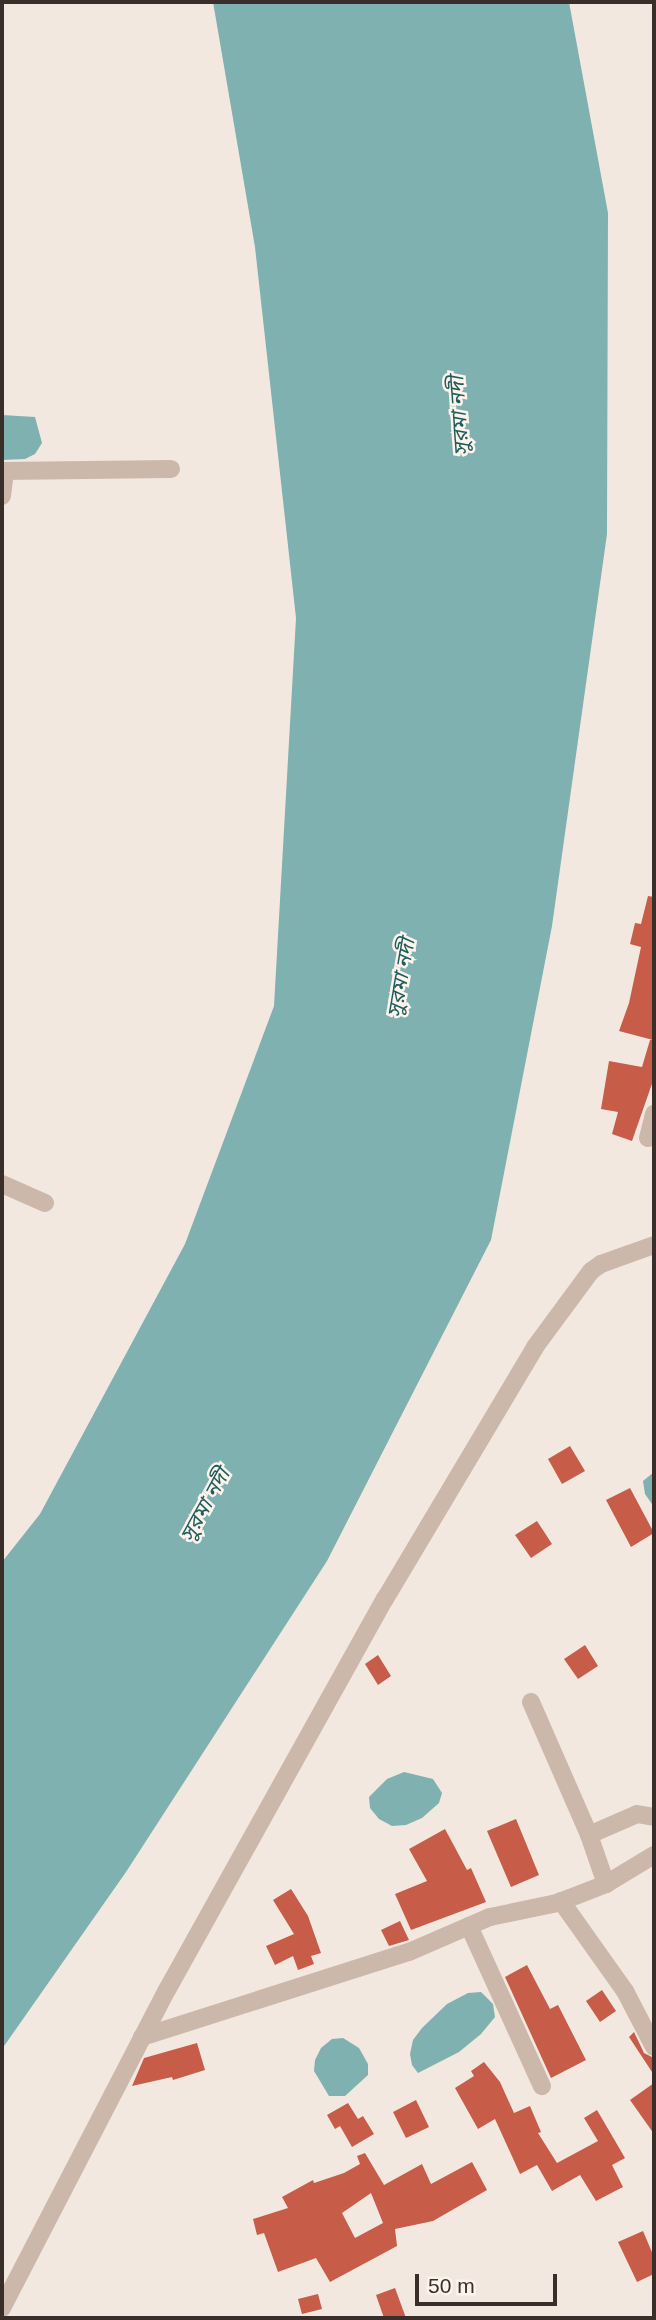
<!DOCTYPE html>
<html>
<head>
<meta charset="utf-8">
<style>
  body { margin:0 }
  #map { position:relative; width:656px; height:2320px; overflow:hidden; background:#f3e8df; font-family:Helvetica,"Noto Sans Bengali",sans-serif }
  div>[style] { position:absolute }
  .water>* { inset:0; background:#7eb1af }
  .building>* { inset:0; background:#c75c49 }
  .minor>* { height:18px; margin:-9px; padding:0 9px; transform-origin:9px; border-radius:9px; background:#ccb7ab }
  span { translate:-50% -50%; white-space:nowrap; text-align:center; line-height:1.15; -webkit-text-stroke:5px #fbf3ec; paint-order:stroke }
  .water-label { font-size:21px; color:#1e5c5b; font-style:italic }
  .frame { position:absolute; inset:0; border:4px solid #3a2e2a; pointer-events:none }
  .scale { position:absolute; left:415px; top:2274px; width:142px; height:32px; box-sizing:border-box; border:4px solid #3a2e2a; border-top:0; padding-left:9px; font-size:21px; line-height:24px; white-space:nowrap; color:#3a2e2a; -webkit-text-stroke:5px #fbf3ec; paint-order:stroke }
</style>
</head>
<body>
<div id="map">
  <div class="water">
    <i style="clip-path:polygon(213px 2px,569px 2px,608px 213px,607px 534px,552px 926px,491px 1240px,327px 1561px,126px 1872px,2px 2049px,2px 1562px,40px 1514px,185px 1244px,274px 1006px,296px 618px,255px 247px)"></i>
    <i style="clip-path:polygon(2px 415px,35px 417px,42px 443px,35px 454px,25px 459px,2px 460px)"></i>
    <i style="clip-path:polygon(654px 1472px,654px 1507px,645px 1494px,643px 1481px)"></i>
    <i style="clip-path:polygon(404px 1772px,433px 1779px,442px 1793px,439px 1803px,422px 1818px,406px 1825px,392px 1826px,379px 1819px,370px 1808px,369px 1797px,387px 1779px)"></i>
    <i style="clip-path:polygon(481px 1992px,493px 2004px,495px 2017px,481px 2034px,459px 2052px,418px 2073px,412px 2065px,410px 2054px,413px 2040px,422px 2028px,447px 2004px,468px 1993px)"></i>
    <i style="clip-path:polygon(343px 2038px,359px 2048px,368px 2064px,368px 2075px,345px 2096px,329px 2096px,314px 2071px,315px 2060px,321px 2048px,332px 2039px)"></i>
  </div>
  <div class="building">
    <i style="clip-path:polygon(648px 896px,654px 897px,654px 1078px,632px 1141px,612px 1134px,618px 1112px,601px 1109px,609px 1061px,642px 1067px,650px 1040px,653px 1040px,619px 1031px,629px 1003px,641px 947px,630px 944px,635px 923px,641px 924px)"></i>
    <i style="clip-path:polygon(570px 1446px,585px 1471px,562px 1484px,548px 1459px)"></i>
    <i style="clip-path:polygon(630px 1488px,654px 1533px,631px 1547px,606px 1500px)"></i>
    <i style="clip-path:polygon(537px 1521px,552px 1544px,531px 1558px,515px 1535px)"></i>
    <i style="clip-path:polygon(585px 1645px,598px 1666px,578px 1679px,564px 1659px)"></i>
    <i style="clip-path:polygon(378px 1655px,391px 1676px,378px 1685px,365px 1664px)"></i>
    <i style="clip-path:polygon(516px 1819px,539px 1875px,511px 1887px,487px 1831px)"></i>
    <i style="clip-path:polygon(445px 1829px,467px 1870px,471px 1868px,486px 1902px,411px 1930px,395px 1894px,427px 1881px,409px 1849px)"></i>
    <i style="clip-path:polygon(291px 1889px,308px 1916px,321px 1953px,311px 1956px,314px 1964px,298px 1970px,293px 1956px,275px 1965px,266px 1946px,294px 1934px,273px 1900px)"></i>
    <i style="clip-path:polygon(400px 1921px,409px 1940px,389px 1946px,381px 1930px)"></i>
    <i style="clip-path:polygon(527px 1965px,550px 2009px,558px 2005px,586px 2060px,551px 2078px,505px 1977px)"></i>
    <i style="clip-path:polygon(602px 1990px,616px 2011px,600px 2022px,586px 2001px)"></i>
    <i style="clip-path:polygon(634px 2032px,644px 2053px,654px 2058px,654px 2075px,629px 2037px)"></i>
    <i style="clip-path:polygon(197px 2043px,205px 2070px,173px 2080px,172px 2077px,132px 2086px,144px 2058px)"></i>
    <i style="clip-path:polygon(484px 2062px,500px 2082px,514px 2113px,530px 2106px,541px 2132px,538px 2133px,557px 2163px,598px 2141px,584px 2118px,597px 2110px,625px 2158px,612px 2165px,623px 2187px,596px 2201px,580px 2175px,552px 2191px,537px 2165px,520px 2174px,495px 2119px,478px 2129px,455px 2088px,474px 2076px,471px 2071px)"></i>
    <i style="clip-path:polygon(654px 2083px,654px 2134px,630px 2100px)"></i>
    <i style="clip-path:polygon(416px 2100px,429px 2127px,406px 2138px,393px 2112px)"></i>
    <i style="clip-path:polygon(348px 2103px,358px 2119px,363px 2116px,374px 2134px,352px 2147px,340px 2126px,335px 2129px,327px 2115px)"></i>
    <i style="clip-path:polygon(evenodd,365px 2153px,384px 2185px,422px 2164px,431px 2184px,472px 2162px,487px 2190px,433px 2221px,395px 2229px,397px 2246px,330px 2282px,316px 2258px,278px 2272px,264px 2233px,257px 2235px,253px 2219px,288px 2208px,282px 2197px,313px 2180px,314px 2183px,344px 2173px,360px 2164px,357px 2156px,365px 2153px,371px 2193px,383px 2223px,355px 2238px,342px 2213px,371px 2193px)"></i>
    <i style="clip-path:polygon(643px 2231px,654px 2257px,654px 2274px,637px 2282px,618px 2242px)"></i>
    <i style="clip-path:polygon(395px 2288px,406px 2318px,384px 2318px,376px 2295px)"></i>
    <i style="clip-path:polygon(318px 2294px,322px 2309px,302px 2314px,298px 2299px)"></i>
  </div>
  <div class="minor">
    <i style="left:2px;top:471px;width:169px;rotate:-0.7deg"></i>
    <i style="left:2px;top:496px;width:25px;rotate:-83deg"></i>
    <i style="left:648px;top:1138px;width:25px;rotate:-76deg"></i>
    <i style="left:2px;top:1184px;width:47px;rotate:23.8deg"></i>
    <i style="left:531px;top:1702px;width:145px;rotate:66.4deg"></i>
    <i style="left:606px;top:1884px;width:56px;rotate:-31.1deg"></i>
    <i style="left:561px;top:1901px;width:110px;rotate:54.6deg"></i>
    <i style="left:625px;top:1991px;width:63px;rotate:62.6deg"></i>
    <i style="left:469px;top:1926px;width:176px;rotate:65.5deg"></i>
    <i style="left:142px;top:2037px;width:280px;rotate:-17.7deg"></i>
    <i style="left:409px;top:1952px;width:88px;rotate:-23.4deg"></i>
    <i style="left:490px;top:1917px;width:68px;rotate:-11.8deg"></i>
    <i style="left:557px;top:1903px;width:53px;rotate:-21.2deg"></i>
    <i style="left:606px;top:1884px;width:52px;rotate:-109.1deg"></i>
    <i style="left:589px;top:1835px;width:52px;rotate:-23.6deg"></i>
    <i style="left:637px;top:1814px;width:17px;rotate:10deg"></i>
    <i style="left:2px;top:2308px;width:358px;rotate:-62.6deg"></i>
    <i style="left:167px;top:1990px;width:448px;rotate:-60.9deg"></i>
    <i style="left:385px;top:1599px;width:293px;rotate:-59.2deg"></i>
    <i style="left:535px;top:1347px;width:94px;rotate:-53.6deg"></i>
    <i style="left:591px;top:1271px;width:12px;rotate:-35deg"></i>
    <i style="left:601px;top:1264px;width:56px;rotate:-19.7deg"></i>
  </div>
  <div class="water-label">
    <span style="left:459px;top:416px;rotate:-94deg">সুরমা নদী</span>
    <span style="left:401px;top:978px;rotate:-80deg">সুরমা নদী</span>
    <span style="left:205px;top:1505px;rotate:-61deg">সুরমা নদী</span>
  </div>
  <div class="frame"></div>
  <div class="scale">50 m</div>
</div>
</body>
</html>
